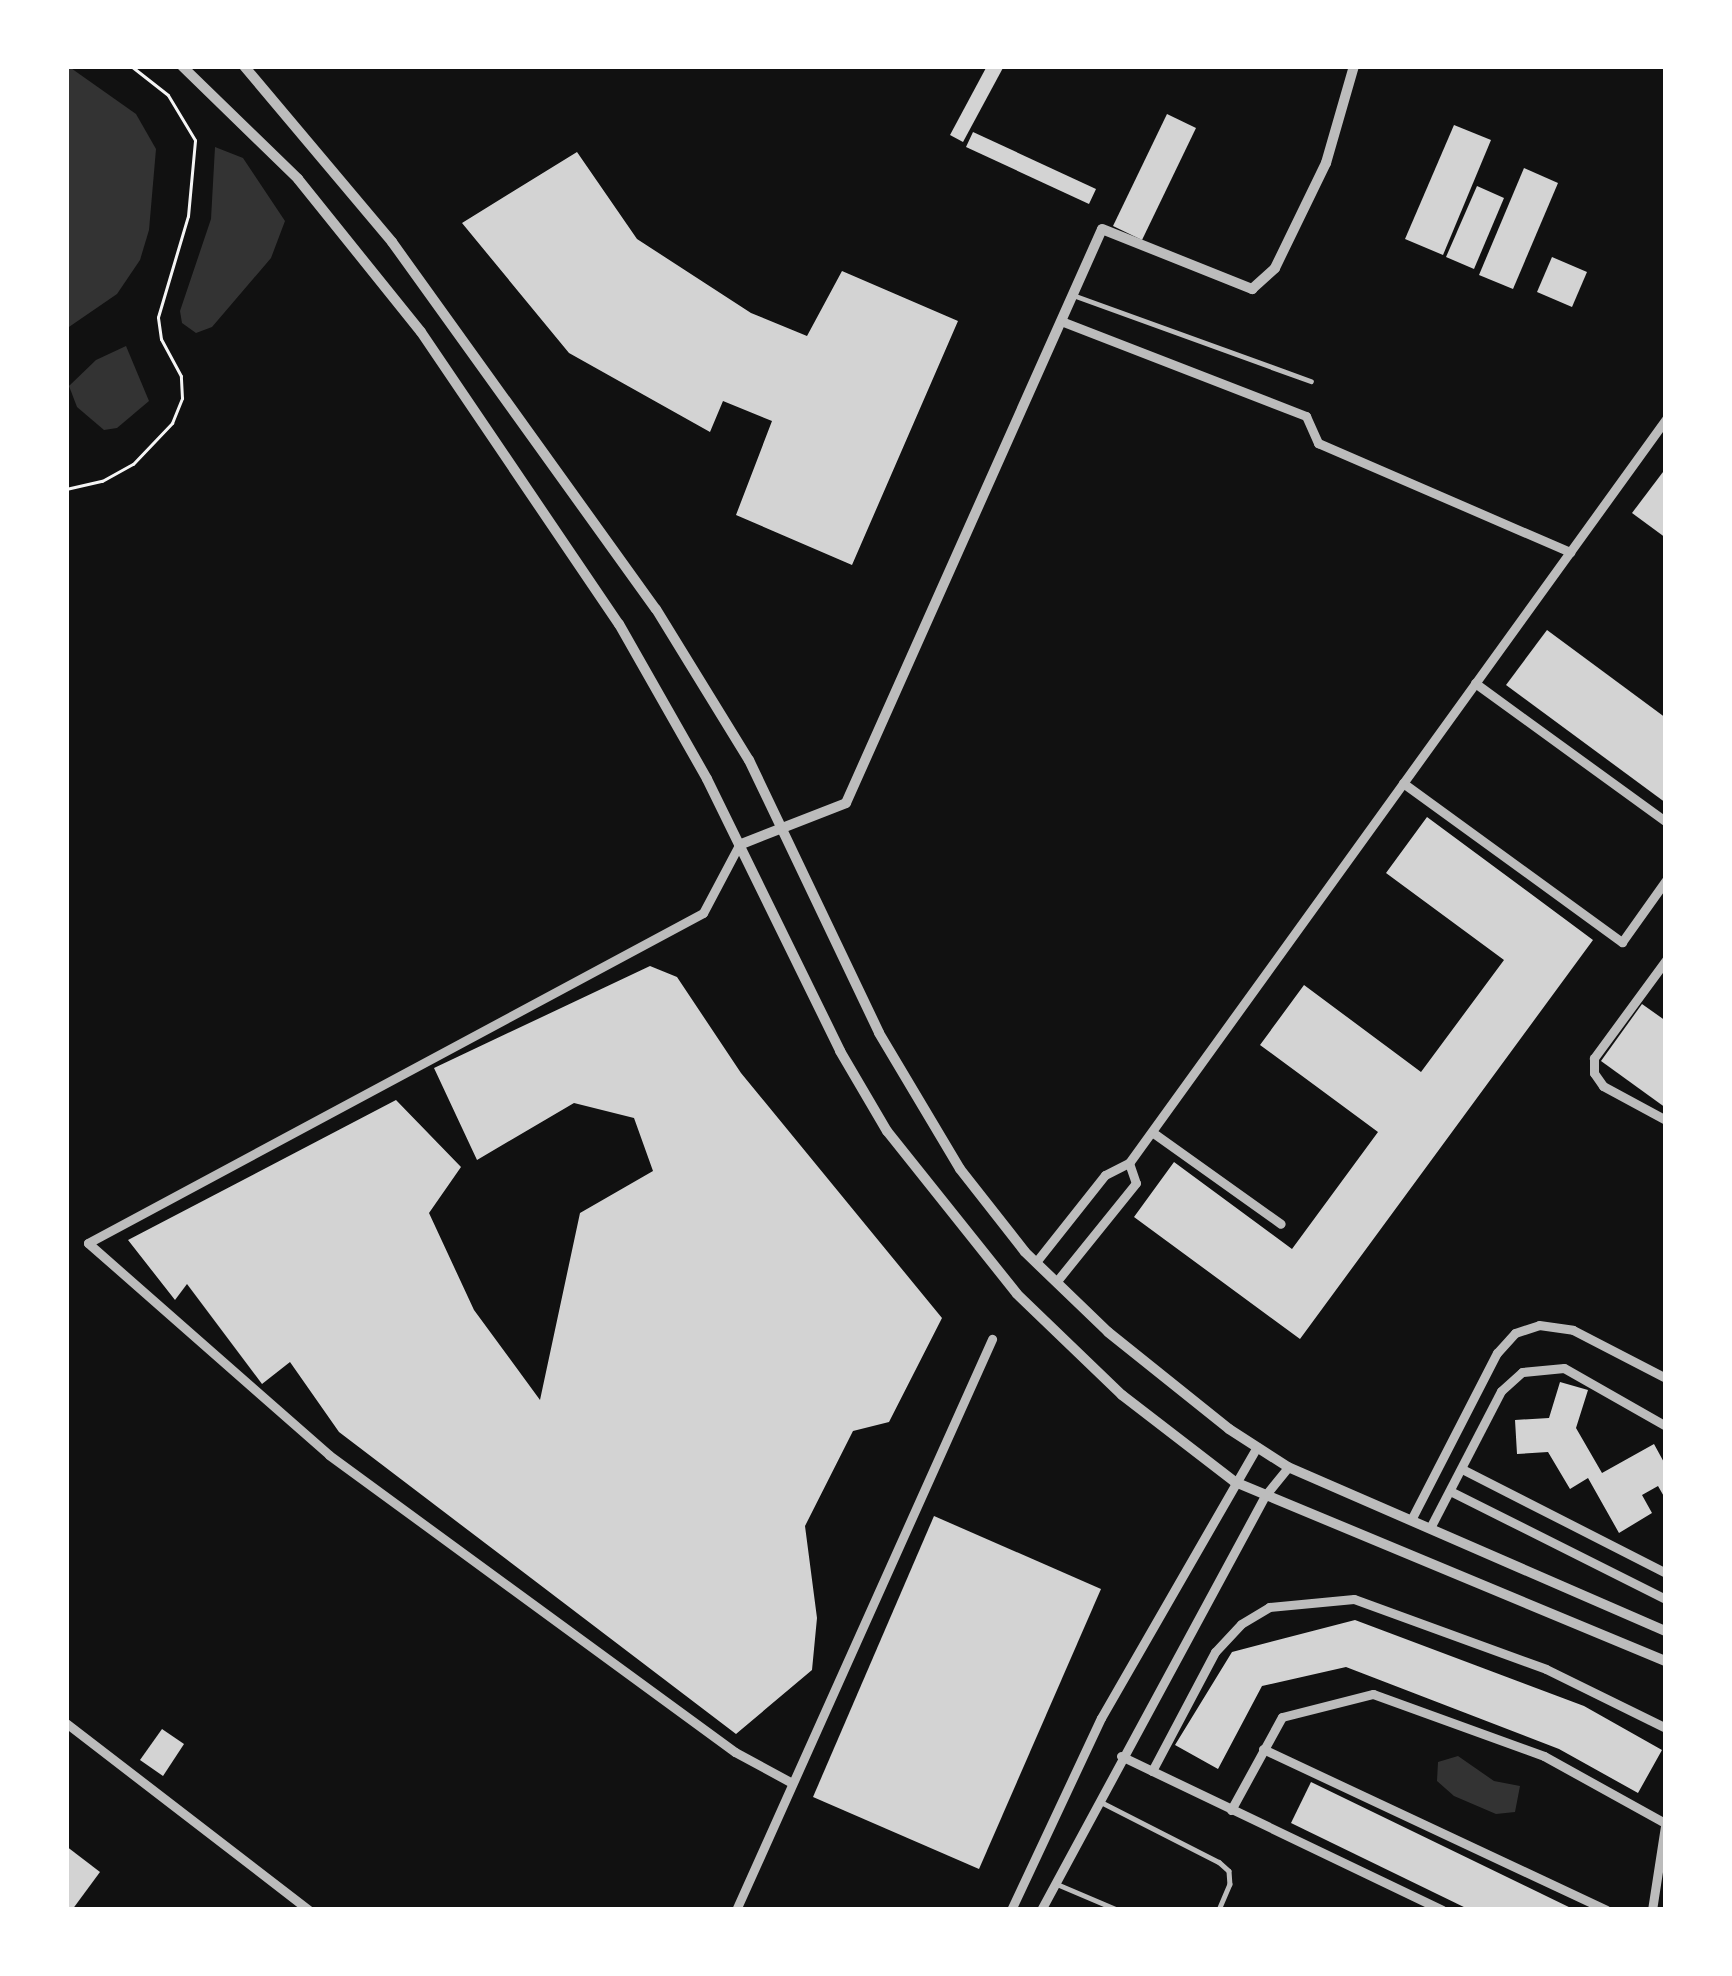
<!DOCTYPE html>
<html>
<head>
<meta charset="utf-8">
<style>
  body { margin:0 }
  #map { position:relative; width:1732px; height:1976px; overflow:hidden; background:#111; font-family:"Asap Condensed",sans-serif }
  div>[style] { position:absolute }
  .water>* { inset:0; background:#333 }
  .building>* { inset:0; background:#d3d3d3 }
  .path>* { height:3px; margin:-1.5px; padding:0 1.5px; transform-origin:1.5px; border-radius:1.5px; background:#f5f5f5 }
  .service>* { height:4.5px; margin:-2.25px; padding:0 2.25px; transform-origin:2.25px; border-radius:2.25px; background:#bcbcbc }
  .minor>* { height:9px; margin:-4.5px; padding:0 4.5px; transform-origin:4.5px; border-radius:4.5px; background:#bcbcbc }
  .tertiary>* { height:10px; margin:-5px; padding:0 5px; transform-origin:5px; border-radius:5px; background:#bcbcbc }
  span { translate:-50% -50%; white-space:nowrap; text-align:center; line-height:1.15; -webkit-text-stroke:10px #fff; paint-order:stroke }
  .frame { position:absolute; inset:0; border:69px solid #fff; pointer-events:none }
</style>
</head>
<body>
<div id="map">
  <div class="water">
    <i style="clip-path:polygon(68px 66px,136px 114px,156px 149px,149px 230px,140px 260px,117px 294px,66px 329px)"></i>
    <i style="clip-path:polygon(215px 147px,243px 158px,285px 221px,271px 258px,212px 327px,196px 333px,182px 323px,180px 311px,211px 219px)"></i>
    <i style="clip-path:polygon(126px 346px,149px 401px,117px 428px,104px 430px,77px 407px,69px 386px,96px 360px)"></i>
    <i style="clip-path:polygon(1458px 1756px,1494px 1781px,1520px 1786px,1515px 1812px,1496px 1814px,1454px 1796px,1437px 1781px,1438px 1762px)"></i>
  </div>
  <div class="building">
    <i style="clip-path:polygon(987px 66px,1004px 66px,963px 142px,950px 135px)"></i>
    <i style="clip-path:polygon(1167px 114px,1196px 128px,1142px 240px,1113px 226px)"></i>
    <i style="clip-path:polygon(1454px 125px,1491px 140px,1443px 255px,1405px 239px)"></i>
    <i style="clip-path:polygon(973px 132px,1096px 189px,1089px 204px,966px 147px)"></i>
    <i style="clip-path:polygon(577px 152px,637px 239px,751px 313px,807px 336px,842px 271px,958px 321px,852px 565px,736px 515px,772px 421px,723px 401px,710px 432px,569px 353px,462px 223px)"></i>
    <i style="clip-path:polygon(1524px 168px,1558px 183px,1513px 289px,1479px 275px)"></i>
    <i style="clip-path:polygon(1477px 186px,1504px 198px,1474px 269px,1446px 257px)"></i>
    <i style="clip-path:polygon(1552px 257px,1587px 272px,1572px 307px,1537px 292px)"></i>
    <i style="clip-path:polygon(1666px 468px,1666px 538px,1632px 513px)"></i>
    <i style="clip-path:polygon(1547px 630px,1666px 718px,1666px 803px,1506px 685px)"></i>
    <i style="clip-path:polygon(1427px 817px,1593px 940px,1300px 1339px,1134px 1217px,1174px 1162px,1292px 1249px,1378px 1132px,1260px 1045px,1304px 985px,1421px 1072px,1504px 960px,1386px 873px)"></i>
    <i style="clip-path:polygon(650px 966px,677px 977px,741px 1073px,942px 1318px,889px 1422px,853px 1431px,805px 1526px,817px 1618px,812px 1670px,736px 1734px,339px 1432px,290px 1362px,262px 1384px,187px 1284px,175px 1300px,128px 1240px,396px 1100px,461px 1167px,429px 1213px,474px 1310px,540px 1400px,580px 1213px,653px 1171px,634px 1118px,574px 1103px,477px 1160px,434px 1068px)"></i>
    <i style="clip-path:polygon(1642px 1004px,1666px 1021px,1666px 1108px,1601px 1061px)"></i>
    <i style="clip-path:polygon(1560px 1382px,1588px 1390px,1576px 1428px,1602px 1473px,1654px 1444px,1666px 1466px,1666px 1500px,1658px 1486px,1642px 1495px,1652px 1513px,1619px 1533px,1588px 1478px,1570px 1489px,1548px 1452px,1517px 1454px,1515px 1420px,1549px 1418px)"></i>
    <i style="clip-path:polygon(934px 1516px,1101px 1589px,979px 1869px,813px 1797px)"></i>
    <i style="clip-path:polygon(1355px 1620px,1584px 1706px,1662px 1750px,1638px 1793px,1559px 1749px,1346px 1667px,1262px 1686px,1218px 1769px,1175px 1745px,1232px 1652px)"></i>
    <i style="clip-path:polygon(162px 1729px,184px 1744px,163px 1776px,140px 1760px)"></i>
    <i style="clip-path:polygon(1311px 1782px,1575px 1910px,1470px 1910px,1291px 1823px)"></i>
    <i style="clip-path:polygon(66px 1846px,100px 1872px,72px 1910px,66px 1910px)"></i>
  </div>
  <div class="path">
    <i style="left:66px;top:489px;width:37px;rotate:-13deg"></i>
    <i style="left:102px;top:481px;width:35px;rotate:-29deg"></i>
    <i style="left:133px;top:464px;width:57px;rotate:-46.4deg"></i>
    <i style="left:172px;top:423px;width:27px;rotate:-68deg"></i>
    <i style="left:182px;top:398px;width:22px;rotate:-93deg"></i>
    <i style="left:181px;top:376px;width:42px;rotate:-118.4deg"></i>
    <i style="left:161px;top:339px;width:22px;rotate:-98deg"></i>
    <i style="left:158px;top:317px;width:105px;rotate:-73.5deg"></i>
    <i style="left:188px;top:216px;width:76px;rotate:-84.7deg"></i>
    <i style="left:195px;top:140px;width:52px;rotate:-121deg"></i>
    <i style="left:168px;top:95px;width:47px;rotate:-141.9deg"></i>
  </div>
  <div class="service">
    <i style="left:1073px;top:295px;width:253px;rotate:19.9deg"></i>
    <i style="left:1103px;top:1803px;width:130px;rotate:27deg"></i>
    <i style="left:1219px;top:1862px;width:13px;rotate:42deg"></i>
    <i style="left:1229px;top:1871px;width:13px;rotate:86deg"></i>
    <i style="left:1230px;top:1884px;width:28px;rotate:113deg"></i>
    <i style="left:1057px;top:1884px;width:66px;rotate:23.1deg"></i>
  </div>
  <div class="minor">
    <i style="left:1061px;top:321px;width:263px;rotate:21.2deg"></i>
    <i style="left:1306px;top:416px;width:30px;rotate:66deg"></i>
    <i style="left:1318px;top:443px;width:275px;rotate:23.4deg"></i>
    <i style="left:1475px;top:683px;width:236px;rotate:36deg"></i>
    <i style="left:1403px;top:783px;width:271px;rotate:36deg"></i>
    <i style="left:1622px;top:942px;width:76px;rotate:-54.6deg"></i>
    <i style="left:739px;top:845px;width:77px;rotate:117.9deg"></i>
    <i style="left:703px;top:913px;width:698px;rotate:151.78deg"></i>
    <i style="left:88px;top:1243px;width:321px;rotate:41.3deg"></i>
    <i style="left:329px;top:1455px;width:503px;rotate:36.19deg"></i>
    <i style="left:735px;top:1752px;width:65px;rotate:28.5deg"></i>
    <i style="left:1666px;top:960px;width:122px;rotate:126.3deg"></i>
    <i style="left:1594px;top:1058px;width:15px;rotate:90deg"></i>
    <i style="left:1594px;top:1073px;width:16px;rotate:55deg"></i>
    <i style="left:1603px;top:1086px;width:72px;rotate:28.4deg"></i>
    <i style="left:1152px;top:1132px;width:158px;rotate:35.5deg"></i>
    <i style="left:1129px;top:1163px;width:918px;rotate:-54.18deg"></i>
    <i style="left:1036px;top:1262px;width:111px;rotate:-51.6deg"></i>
    <i style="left:1105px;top:1175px;width:27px;rotate:-27deg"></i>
    <i style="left:1129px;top:1163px;width:21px;rotate:71deg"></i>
    <i style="left:1136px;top:1183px;width:127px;rotate:128.9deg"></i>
    <i style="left:1462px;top:1469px;width:229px;rotate:27deg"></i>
    <i style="left:1450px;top:1491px;width:241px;rotate:26.6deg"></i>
    <i style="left:1411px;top:1520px;width:188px;rotate:-62.8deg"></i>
    <i style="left:1497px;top:1353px;width:27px;rotate:-48deg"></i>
    <i style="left:1515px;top:1333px;width:25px;rotate:-18deg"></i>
    <i style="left:1539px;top:1325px;width:34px;rotate:8deg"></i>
    <i style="left:1573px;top:1330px;width:105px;rotate:27.3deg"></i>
    <i style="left:1430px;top:1528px;width:154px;rotate:-62.6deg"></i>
    <i style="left:1501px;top:1391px;width:28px;rotate:-42deg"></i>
    <i style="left:1522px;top:1372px;width:42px;rotate:-5.4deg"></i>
    <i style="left:1564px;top:1368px;width:117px;rotate:29.6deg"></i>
    <i style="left:66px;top:1723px;width:307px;rotate:37.6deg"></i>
    <i style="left:1263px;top:1749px;width:379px;rotate:25.1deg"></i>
    <i style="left:1121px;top:1756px;width:356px;rotate:25.6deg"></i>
    <i style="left:1152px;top:1771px;width:135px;rotate:-62.1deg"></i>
    <i style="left:1215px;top:1652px;width:38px;rotate:-47deg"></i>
    <i style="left:1241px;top:1624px;width:33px;rotate:-31deg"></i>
    <i style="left:1269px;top:1607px;width:85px;rotate:-5.4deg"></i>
    <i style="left:1354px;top:1599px;width:204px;rotate:20deg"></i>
    <i style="left:1546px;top:1669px;width:134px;rotate:26.2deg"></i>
    <i style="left:1231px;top:1810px;width:106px;rotate:-61.3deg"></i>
    <i style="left:1282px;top:1717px;width:94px;rotate:-14.2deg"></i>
    <i style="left:1373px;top:1694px;width:182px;rotate:19.9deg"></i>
    <i style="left:1544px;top:1756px;width:138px;rotate:29deg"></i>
    <i style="left:736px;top:1910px;width:626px;rotate:-65.85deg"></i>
    <i style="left:1011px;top:1910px;width:212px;rotate:-64.9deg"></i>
    <i style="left:1101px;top:1718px;width:313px;rotate:-60.1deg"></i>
    <i style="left:1041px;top:1910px;width:469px;rotate:-61.6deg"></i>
    <i style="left:1264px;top:1497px;width:38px;rotate:-51deg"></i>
    <i style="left:1652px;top:1910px;width:91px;rotate:-81.2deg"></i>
  </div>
  <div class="tertiary">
    <i style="left:182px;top:66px;width:162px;rotate:44.2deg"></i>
    <i style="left:298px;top:179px;width:196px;rotate:51.2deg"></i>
    <i style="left:421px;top:332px;width:353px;rotate:55.9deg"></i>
    <i style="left:619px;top:624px;width:178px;rotate:60.4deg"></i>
    <i style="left:707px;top:779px;width:303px;rotate:63.9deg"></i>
    <i style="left:840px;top:1051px;width:93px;rotate:59.6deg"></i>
    <i style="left:887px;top:1131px;width:208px;rotate:51.4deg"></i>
    <i style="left:1017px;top:1294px;width:146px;rotate:43.9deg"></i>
    <i style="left:1122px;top:1395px;width:143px;rotate:37.6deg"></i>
    <i style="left:1235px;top:1482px;width:467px;rotate:22.6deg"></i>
    <i style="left:244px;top:66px;width:230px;rotate:49.9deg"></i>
    <i style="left:392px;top:242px;width:452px;rotate:54.3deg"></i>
    <i style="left:656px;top:609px;width:177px;rotate:58.4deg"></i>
    <i style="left:749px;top:760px;width:302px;rotate:64.5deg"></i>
    <i style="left:879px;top:1033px;width:158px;rotate:59.2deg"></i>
    <i style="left:960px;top:1169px;width:105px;rotate:51.9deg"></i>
    <i style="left:1025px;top:1252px;width:115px;rotate:43.9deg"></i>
    <i style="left:1108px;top:1332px;width:155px;rotate:38.7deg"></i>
    <i style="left:1229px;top:1429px;width:70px;rotate:32.8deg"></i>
    <i style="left:1288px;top:1467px;width:412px;rotate:23.5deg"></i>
    <i style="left:739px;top:845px;width:115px;rotate:-21.4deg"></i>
    <i style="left:846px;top:803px;width:628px;rotate:-65.96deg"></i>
    <i style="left:1102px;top:229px;width:162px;rotate:21.8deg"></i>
    <i style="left:1252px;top:289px;width:31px;rotate:-42deg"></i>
    <i style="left:1275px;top:268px;width:117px;rotate:-64.1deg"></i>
    <i style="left:1326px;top:163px;width:101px;rotate:-73.9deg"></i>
  </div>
  <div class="frame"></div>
</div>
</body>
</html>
